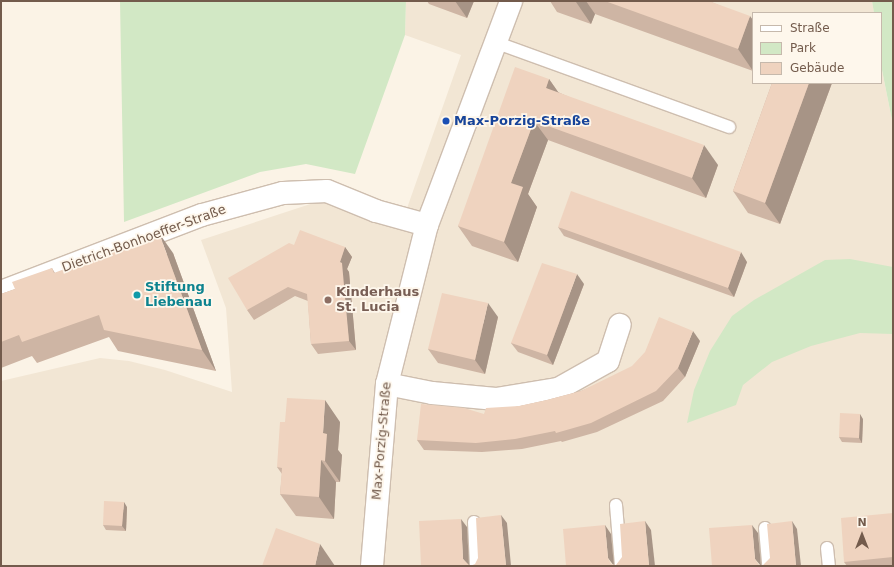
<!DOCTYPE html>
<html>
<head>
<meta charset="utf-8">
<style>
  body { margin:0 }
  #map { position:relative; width:894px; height:567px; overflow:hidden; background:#fbf3e6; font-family:"DejaVu Sans",sans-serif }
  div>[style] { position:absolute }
  .residential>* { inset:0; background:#f2e6d4 }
  .green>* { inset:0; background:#d2e8c5 }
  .roads { filter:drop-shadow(1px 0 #cebeaf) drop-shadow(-1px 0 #cebeaf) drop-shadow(0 1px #cebeaf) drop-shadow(0 -1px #cebeaf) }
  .lane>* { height:12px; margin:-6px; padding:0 6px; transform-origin:6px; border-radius:6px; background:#fff }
  .street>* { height:22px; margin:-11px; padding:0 11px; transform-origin:11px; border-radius:11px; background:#fff }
  .wall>* { inset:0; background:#ceb5a4 }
  .shaded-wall>* { inset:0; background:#a79486 }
  .building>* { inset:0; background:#efd3bf }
  .dots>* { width:11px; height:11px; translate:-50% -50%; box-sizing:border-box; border:2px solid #fef7ec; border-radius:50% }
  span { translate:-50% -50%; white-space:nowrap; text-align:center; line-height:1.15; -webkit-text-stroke:3.5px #fef7ec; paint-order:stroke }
  .transit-label { font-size:13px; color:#164399; font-weight:700 }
  .left { translate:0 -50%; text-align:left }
  .street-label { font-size:13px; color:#735b4c }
  .culture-label { font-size:13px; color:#0d838f; font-weight:700 }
  .education-label { font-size:13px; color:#785e54; font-weight:700 }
  .frame { position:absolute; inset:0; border:2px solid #735b4c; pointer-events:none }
  .legend { position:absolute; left:752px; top:12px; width:130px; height:72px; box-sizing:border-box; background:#fef7ec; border:1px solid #c6b9ac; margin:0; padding:5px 7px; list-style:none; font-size:12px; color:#735b4c }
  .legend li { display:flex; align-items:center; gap:8px; height:20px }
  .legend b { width:20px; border:1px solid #c6b9ac }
  .north { position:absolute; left:842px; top:515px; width:40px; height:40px; -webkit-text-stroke:3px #fef7ec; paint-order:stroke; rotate:0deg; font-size:11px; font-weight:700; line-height:16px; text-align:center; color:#735b4c }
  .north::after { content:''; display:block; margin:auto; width:14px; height:18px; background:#735b4c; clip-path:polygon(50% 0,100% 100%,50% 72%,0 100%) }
</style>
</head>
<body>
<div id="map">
  <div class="residential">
    <i style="clip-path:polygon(406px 1px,872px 1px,874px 13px,753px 13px,753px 83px,881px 83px,881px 65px,893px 125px,893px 566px,1px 566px,1px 381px,100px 358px,129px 361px,165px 370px,232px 392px,226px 308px,201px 240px,350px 191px,406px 211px,461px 55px,405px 35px)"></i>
  </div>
  <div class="green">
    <i style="clip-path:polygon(120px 1px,406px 1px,405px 35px,355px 174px,306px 164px,260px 172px,124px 222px)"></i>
    <i style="clip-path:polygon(872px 1px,893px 1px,893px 125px,881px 65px,881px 13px,874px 13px)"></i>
    <i style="clip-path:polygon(850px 259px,893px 267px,893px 334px,860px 333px,811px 346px,772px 362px,743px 385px,736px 405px,687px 423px,694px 390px,710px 351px,732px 316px,754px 300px,825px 260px)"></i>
  </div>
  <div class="roads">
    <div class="lane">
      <i style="left:497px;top:43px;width:247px;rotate:19.9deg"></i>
      <i style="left:616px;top:505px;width:61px;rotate:85.3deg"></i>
      <i style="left:474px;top:522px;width:44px;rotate:87.4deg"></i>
      <i style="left:765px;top:528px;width:38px;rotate:85deg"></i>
      <i style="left:827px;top:548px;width:18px;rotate:84deg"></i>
    </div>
    <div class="street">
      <i style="left:1px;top:292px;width:215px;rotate:-21deg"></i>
      <i style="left:202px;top:215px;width:84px;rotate:-15.2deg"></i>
      <i style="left:283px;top:193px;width:44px;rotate:-2.6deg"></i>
      <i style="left:327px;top:191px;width:53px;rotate:22.2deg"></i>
      <i style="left:376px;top:211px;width:53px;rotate:15.4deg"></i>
      <i style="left:387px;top:384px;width:46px;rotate:11.3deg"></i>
      <i style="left:432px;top:393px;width:64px;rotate:5.4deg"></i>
      <i style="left:496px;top:399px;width:63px;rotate:-9.2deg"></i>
      <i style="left:558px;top:389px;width:57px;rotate:-29.2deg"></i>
      <i style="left:608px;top:361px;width:38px;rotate:-72deg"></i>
      <i style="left:372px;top:566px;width:183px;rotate:-85.3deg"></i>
      <i style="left:387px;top:384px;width:164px;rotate:-75.9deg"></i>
      <i style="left:427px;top:225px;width:239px;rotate:-69.4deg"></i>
    </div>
  </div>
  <div class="wall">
    <i style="clip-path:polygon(427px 1px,474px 1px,467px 18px,429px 4px)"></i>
    <i style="clip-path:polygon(550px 1px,709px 1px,753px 20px,753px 71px,595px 14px,591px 24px,557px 12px)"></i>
    <i style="clip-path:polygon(549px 79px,558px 92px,718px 165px,706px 198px,548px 140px,528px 194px,537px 207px,518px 262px,472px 246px,458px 226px)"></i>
    <i style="clip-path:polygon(772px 83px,832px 83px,780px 224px,748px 213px,733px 191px)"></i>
    <i style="clip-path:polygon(558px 227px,747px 262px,734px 297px,564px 236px)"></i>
    <i style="clip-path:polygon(294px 245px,345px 247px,352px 257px,347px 269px,349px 272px,356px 350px,318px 354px,311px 344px,308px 301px,295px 296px,254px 320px,247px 310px)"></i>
    <i style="clip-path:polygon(173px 253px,216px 371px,118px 351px,109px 337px,37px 363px,32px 356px,1px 368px,1px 294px,15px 289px,52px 268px,55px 273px)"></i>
    <i style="clip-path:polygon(584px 284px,553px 365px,518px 352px,511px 343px)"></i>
    <i style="clip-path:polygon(498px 317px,485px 374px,438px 363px,428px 349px)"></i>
    <i style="clip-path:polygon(700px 341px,685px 377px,663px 401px,597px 432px,562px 442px,561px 441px,522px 449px,482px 452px,424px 450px,417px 440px,484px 414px,547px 400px,581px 391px)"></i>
    <i style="clip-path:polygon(863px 419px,862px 443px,842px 442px,839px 437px)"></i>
    <i style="clip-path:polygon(340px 422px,338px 450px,342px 455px,340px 482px,336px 482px,334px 519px,296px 516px,280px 494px,282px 474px,277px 467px)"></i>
    <i style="clip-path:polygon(127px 507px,126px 531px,106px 530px,103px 525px)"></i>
    <i style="clip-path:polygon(893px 513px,893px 566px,847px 566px,844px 562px)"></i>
  </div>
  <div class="shaded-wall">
    <i style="clip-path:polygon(455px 1px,474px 1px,467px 18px)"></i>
    <i style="clip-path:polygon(576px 1px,586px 1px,595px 14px,591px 24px,576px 2px)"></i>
    <i style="clip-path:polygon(750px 16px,753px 20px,753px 71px,738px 49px)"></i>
    <i style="clip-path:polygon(549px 79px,563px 99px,546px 88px)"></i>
    <i style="clip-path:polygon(809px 83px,832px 83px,780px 224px,765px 203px)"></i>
    <i style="clip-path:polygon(534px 121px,548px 140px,528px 194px,537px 207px,518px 262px,504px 242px,511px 183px)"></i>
    <i style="clip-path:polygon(704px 145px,718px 165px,706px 198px,692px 178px)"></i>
    <i style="clip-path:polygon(159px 233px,173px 253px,216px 371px,202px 350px)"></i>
    <i style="clip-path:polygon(345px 247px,352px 257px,347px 269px,349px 272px,356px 350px,349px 341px,340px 262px)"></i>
    <i style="clip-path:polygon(741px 252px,747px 262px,734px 297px,728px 288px)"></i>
    <i style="clip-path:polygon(577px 274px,584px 284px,553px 365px,547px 355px)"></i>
    <i style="clip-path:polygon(488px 303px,498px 317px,485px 374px,475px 360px)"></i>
    <i style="clip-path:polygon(693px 331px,700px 341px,685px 377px,678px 368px)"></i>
    <i style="clip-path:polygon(325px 400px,340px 422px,338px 450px,342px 455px,340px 482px,325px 461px,323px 433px)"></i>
    <i style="clip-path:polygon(860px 414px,863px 419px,862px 443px,859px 438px)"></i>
    <i style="clip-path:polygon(321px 460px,336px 482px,334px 519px,319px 497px)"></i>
    <i style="clip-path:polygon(124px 502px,127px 507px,126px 531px,122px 526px)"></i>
    <i style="clip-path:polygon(501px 515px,507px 523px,511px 566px,506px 566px)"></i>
    <i style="clip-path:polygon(461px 519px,467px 527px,469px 566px,463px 559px)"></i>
    <i style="clip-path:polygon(645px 521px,651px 530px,655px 566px,649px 566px)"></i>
    <i style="clip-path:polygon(792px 521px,797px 529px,801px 566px,796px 566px)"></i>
    <i style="clip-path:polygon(605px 525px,611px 534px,614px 566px,608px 558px)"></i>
    <i style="clip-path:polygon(752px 525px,758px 533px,761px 566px,755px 559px)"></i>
    <i style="clip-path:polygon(320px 544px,335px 566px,315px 566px)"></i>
  </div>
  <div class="building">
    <i style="clip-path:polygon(605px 1px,709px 1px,750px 16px,738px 49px)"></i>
    <i style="clip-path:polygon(515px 67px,549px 79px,546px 88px,704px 145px,692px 178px,534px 121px,511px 183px,523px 187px,504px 242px,458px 226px)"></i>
    <i style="clip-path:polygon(772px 83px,809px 83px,765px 203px,733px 191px)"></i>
    <i style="clip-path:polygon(571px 191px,741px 252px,728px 288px,558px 227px)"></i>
    <i style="clip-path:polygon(300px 230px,345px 247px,340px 262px,342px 263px,349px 341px,311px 344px,307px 294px,288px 287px,247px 310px,228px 278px,289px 243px,294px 245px)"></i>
    <i style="clip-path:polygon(159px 233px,202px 350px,104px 330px,99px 315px,22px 342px,19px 335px,1px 342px,1px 294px,15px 289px,12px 282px,52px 268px,54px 273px)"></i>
    <i style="clip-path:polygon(542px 263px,577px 274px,547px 355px,511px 343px)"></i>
    <i style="clip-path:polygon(442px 293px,488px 303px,475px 360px,428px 349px)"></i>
    <i style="clip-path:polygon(659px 317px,693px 331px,678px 368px,656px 391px,591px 423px,556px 433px,555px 431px,515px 439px,476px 443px,417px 440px,421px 404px,464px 408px,484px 414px,486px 408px,519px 406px,547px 400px,581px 391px,632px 366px,645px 352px)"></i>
    <i style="clip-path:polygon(287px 398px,325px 400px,323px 433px,327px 434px,325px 461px,321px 460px,319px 497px,280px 494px,282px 468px,277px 467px,280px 422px,285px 422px)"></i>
    <i style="clip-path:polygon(840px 413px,860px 414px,859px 438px,839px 437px)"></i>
    <i style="clip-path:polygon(104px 501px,124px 502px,122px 526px,103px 525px)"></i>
    <i style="clip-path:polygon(893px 513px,893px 557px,844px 562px,841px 518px)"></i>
    <i style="clip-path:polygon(501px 515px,506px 566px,421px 566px,419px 521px,461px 519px,463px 559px,470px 566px,475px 564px,478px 558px,476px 518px)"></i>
    <i style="clip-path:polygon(645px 521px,649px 566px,566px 566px,563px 529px,605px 525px,608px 558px,611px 564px,616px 565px,622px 557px,620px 524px)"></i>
    <i style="clip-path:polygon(792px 521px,796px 566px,712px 566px,709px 528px,752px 525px,755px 559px,759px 565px,763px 565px,770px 558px,767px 524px)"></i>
    <i style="clip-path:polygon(276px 528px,320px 544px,315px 566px,262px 566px)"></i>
  </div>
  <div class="dots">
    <i style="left:446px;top:121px;background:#1a4fb4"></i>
    <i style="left:137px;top:295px;background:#0f9aa8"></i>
    <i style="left:328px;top:300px;background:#8d6e63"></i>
  </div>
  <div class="transit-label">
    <span class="left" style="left:454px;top:121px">Max-Porzig-Straße</span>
  </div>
  <div class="street-label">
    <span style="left:144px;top:239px;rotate:-20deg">Dietrich-Bonhoeffer-Straße</span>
    <span style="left:382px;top:441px;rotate:-85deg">Max-Porzig-Straße</span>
  </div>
  <div class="culture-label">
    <span class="left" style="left:145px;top:295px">Stiftung<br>Liebenau</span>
  </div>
  <div class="education-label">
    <span class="left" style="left:336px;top:300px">Kinderhaus<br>St. Lucia</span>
  </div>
  <div class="frame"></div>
  <ul class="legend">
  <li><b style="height:5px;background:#fff"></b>Straße</li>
  <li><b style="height:11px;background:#d2e8c5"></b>Park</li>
  <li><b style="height:11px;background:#efd3bf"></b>Gebäude</li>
  </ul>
  <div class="north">N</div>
</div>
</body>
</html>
